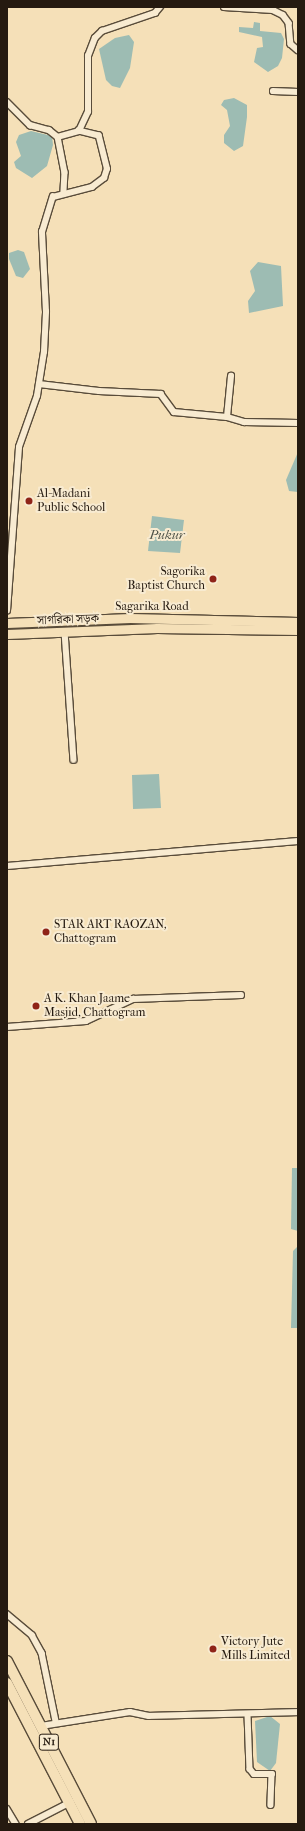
<!DOCTYPE html>
<html>
<head>
<meta charset="utf-8">
<style>
  body { margin:0 }
  #map { position:relative; width:305px; height:1831px; overflow:hidden; background:#f5e0b8; font-family:"IM FELL French Canon","Noto Serif Bengali",serif }
  div>[style] { position:absolute }
  .water>* { inset:0; background:#9dbcb3 }
  .roads { filter:drop-shadow(1px 0 #594c3a) drop-shadow(-1px 0 #594c3a) drop-shadow(0 1px #594c3a) drop-shadow(0 -1px #594c3a) }
  .street>* { height:5.5px; margin:-2.75px; padding:0 2.75px; transform-origin:2.75px; border-radius:2.75px; background:#f8ebd1 }
  .primary>* { height:9px; margin:-4.5px; padding:0 4.5px; transform-origin:4.5px; border-radius:4.5px; background:#f5e0b8 }
  .highway>* { height:10px; margin:-5px; padding:0 5px; transform-origin:5px; border-radius:5px; background:#f5e0b8 }
  .dots>* { width:11px; height:11px; translate:-50% -50%; box-sizing:border-box; border:2px solid #f8ebd1; border-radius:50% }
  span { translate:-50% -50%; white-space:nowrap; text-align:center; line-height:1.15; -webkit-text-stroke:4px #f8ebd1; paint-order:stroke }
  .shield-label span { padding:1px 3px; background:#f8ebd1; border:1px solid; border-radius:3px; -webkit-text-stroke-width:0 }
  .shield-label { font-size:11px; color:#251a10; font-weight:700 }
  .poi-label { font-size:12px; color:#251a10 }
  .left { translate:0 -50%; text-align:left }
  .right { translate:-100% -50%; text-align:right }
  .street-label { font-size:12px; color:#251a10 }
  .water-label { font-size:13px; color:#4f5349; font-style:italic }
  .frame { position:absolute; inset:0; border:8px solid #251a10; pointer-events:none }
</style>
</head>
<body>
<div id="map">
  <div class="water">
    <i style="clip-path:polygon(254px 22px,260px 23px,260px 31px,281px 33px,284px 39px,282px 58px,278px 66px,268px 72px,254px 62px,257px 48px,263px 47px,262px 37px,239px 32px,239px 27px,253px 28px)"></i>
    <i style="clip-path:polygon(129px 35px,134px 42px,130px 68px,120px 88px,112px 86px,106px 80px,99px 49px,115px 38px)"></i>
    <i style="clip-path:polygon(234px 98px,247px 105px,247px 117px,243px 146px,234px 151px,224px 143px,224px 135px,230px 126px,227px 110px,221px 105px,224px 100px)"></i>
    <i style="clip-path:polygon(31px 131px,52px 136px,53px 145px,47px 166px,32px 178px,16px 168px,14px 162px,21px 156px,16px 142px,19px 135px)"></i>
    <i style="clip-path:polygon(18px 250px,24px 252px,30px 269px,23px 278px,16px 276px,9px 259px,9px 253px)"></i>
    <i style="clip-path:polygon(258px 262px,281px 266px,283px 306px,249px 313px,248px 301px,255px 291px,250px 271px)"></i>
    <i style="clip-path:polygon(298px 452px,298px 492px,289px 491px,286px 480px)"></i>
    <i style="clip-path:polygon(152px 516px,184px 520px,180px 553px,148px 551px)"></i>
    <i style="clip-path:polygon(159px 774px,161px 808px,133px 809px,132px 775px)"></i>
    <i style="clip-path:polygon(292px 1168px,298px 1168px,298px 1231px,291px 1229px)"></i>
    <i style="clip-path:polygon(298px 1246px,298px 1328px,291px 1328px,293px 1251px)"></i>
    <i style="clip-path:polygon(270px 1716px,280px 1724px,276px 1763px,270px 1771px,257px 1762px,255px 1721px)"></i>
  </div>
  <div class="roads">
    <div class="street">
      <i style="left:224px;top:7px;width:49px;rotate:3.5deg"></i>
      <i style="left:273px;top:10px;width:11px;rotate:27deg"></i>
      <i style="left:283px;top:15px;width:10px;rotate:53deg"></i>
      <i style="left:289px;top:23px;width:21px;rotate:85deg"></i>
      <i style="left:291px;top:44px;width:9px;rotate:41deg"></i>
      <i style="left:273px;top:91px;width:25px;rotate:2deg"></i>
      <i style="left:7px;top:102px;width:33px;rotate:45deg"></i>
      <i style="left:30px;top:125px;width:20px;rotate:15deg"></i>
      <i style="left:49px;top:130px;width:11px;rotate:38deg"></i>
      <i style="left:58px;top:137px;width:36px;rotate:79deg"></i>
      <i style="left:65px;top:172px;width:22px;rotate:93deg"></i>
      <i style="left:79px;top:131px;width:21px;rotate:-65deg"></i>
      <i style="left:88px;top:112px;width:56px;rotate:-90deg"></i>
      <i style="left:88px;top:56px;width:19px;rotate:-69deg"></i>
      <i style="left:95px;top:38px;width:10px;rotate:-45deg"></i>
      <i style="left:102px;top:31px;width:56px;rotate:-18.8deg"></i>
      <i style="left:155px;top:13px;width:8px;rotate:-50deg"></i>
      <i style="left:58px;top:137px;width:22px;rotate:-16deg"></i>
      <i style="left:39px;top:384px;width:60px;rotate:6.7deg"></i>
      <i style="left:99px;top:391px;width:62px;rotate:2.8deg"></i>
      <i style="left:161px;top:394px;width:22px;rotate:54deg"></i>
      <i style="left:174px;top:412px;width:53px;rotate:5.4deg"></i>
      <i style="left:227px;top:417px;width:41px;rotate:-84.4deg"></i>
      <i style="left:227px;top:417px;width:18px;rotate:16deg"></i>
      <i style="left:244px;top:422px;width:54px;rotate:1.1deg"></i>
      <i style="left:7px;top:611px;width:164px;rotate:-85.8deg"></i>
      <i style="left:19px;top:447px;width:54px;rotate:-70.6deg"></i>
      <i style="left:37px;top:396px;width:45px;rotate:-81deg"></i>
      <i style="left:44px;top:352px;width:40px;rotate:-87.1deg"></i>
      <i style="left:46px;top:312px;width:80px;rotate:-92.9deg"></i>
      <i style="left:42px;top:232px;width:37px;rotate:-73deg"></i>
      <i style="left:53px;top:197px;width:40px;rotate:-14.4deg"></i>
      <i style="left:92px;top:187px;width:15px;rotate:-37deg"></i>
      <i style="left:104px;top:178px;width:9px;rotate:-72deg"></i>
      <i style="left:107px;top:169px;width:34px;rotate:-104deg"></i>
      <i style="left:99px;top:136px;width:21px;rotate:-166deg"></i>
      <i style="left:65px;top:632px;width:128px;rotate:86deg"></i>
      <i style="left:7px;top:866px;width:292px;rotate:-4.9deg"></i>
      <i style="left:7px;top:1027px;width:79px;rotate:-4.3deg"></i>
      <i style="left:86px;top:1021px;width:52px;rotate:-25.1deg"></i>
      <i style="left:133px;top:999px;width:108px;rotate:-2.1deg"></i>
      <i style="left:7px;top:1614px;width:33px;rotate:40deg"></i>
      <i style="left:32px;top:1635px;width:21px;rotate:61deg"></i>
      <i style="left:42px;top:1653px;width:69px;rotate:78.4deg"></i>
      <i style="left:248px;top:1715px;width:54px;rotate:87.9deg"></i>
      <i style="left:250px;top:1769px;width:6px;rotate:51deg"></i>
      <i style="left:254px;top:1774px;width:18px"></i>
      <i style="left:272px;top:1774px;width:31px;rotate:92deg"></i>
      <i style="left:41px;top:1726px;width:90px;rotate:-8.9deg"></i>
      <i style="left:130px;top:1712px;width:19px;rotate:12deg"></i>
      <i style="left:149px;top:1716px;width:149px;rotate:-1.5deg"></i>
      <i style="left:7px;top:1809px;width:17px;rotate:59deg"></i>
      <i style="left:28px;top:1824px;width:48px;rotate:-27.1deg"></i>
    </div>
    <div class="primary">
      <i style="left:7px;top:623px;width:123px;rotate:-2.3deg"></i>
      <i style="left:130px;top:618px;width:168px;rotate:1.4deg"></i>
      <i style="left:7px;top:634px;width:150px;rotate:-2.3deg"></i>
      <i style="left:157px;top:628px;width:141px;rotate:0.8deg"></i>
    </div>
    <div class="highway">
      <i style="left:7px;top:1661px;width:183px;rotate:62.7deg"></i>
      <i style="left:7px;top:1683px;width:159px;rotate:62.6deg"></i>
    </div>
  </div>
  <div class="dots">
    <i style="left:29px;top:501px;background:#8f2418"></i>
    <i style="left:213px;top:579px;background:#8f2418"></i>
    <i style="left:46px;top:932px;background:#8f2418"></i>
    <i style="left:36px;top:1006px;background:#8f2418"></i>
    <i style="left:213px;top:1649px;background:#8f2418"></i>
  </div>
  <div class="shield-label">
    <span style="left:49px;top:1742px">N1</span>
  </div>
  <div class="poi-label">
    <span class="left" style="left:37px;top:501px">Al-Madani<br>Public School</span>
    <span class="right" style="left:205px;top:579px">Sagorika<br>Baptist Church</span>
    <span class="left" style="left:54px;top:932px">STAR ART RAOZAN,<br>Chattogram</span>
    <span class="left" style="left:44px;top:1006px">A K. Khan Jaame<br>Masjid, Chattogram</span>
    <span class="left" style="left:221px;top:1649px">Victory Jute<br>Mills Limited</span>
  </div>
  <div class="street-label">
    <span style="left:152px;top:607px">Sagarika Road</span>
    <span style="left:68px;top:620px;rotate:-2deg">সাগরিকা সড়ক</span>
  </div>
  <div class="water-label">
    <span style="left:167px;top:535px">Pukur</span>
  </div>
  <div class="frame"></div>
</div>
</body>
</html>
